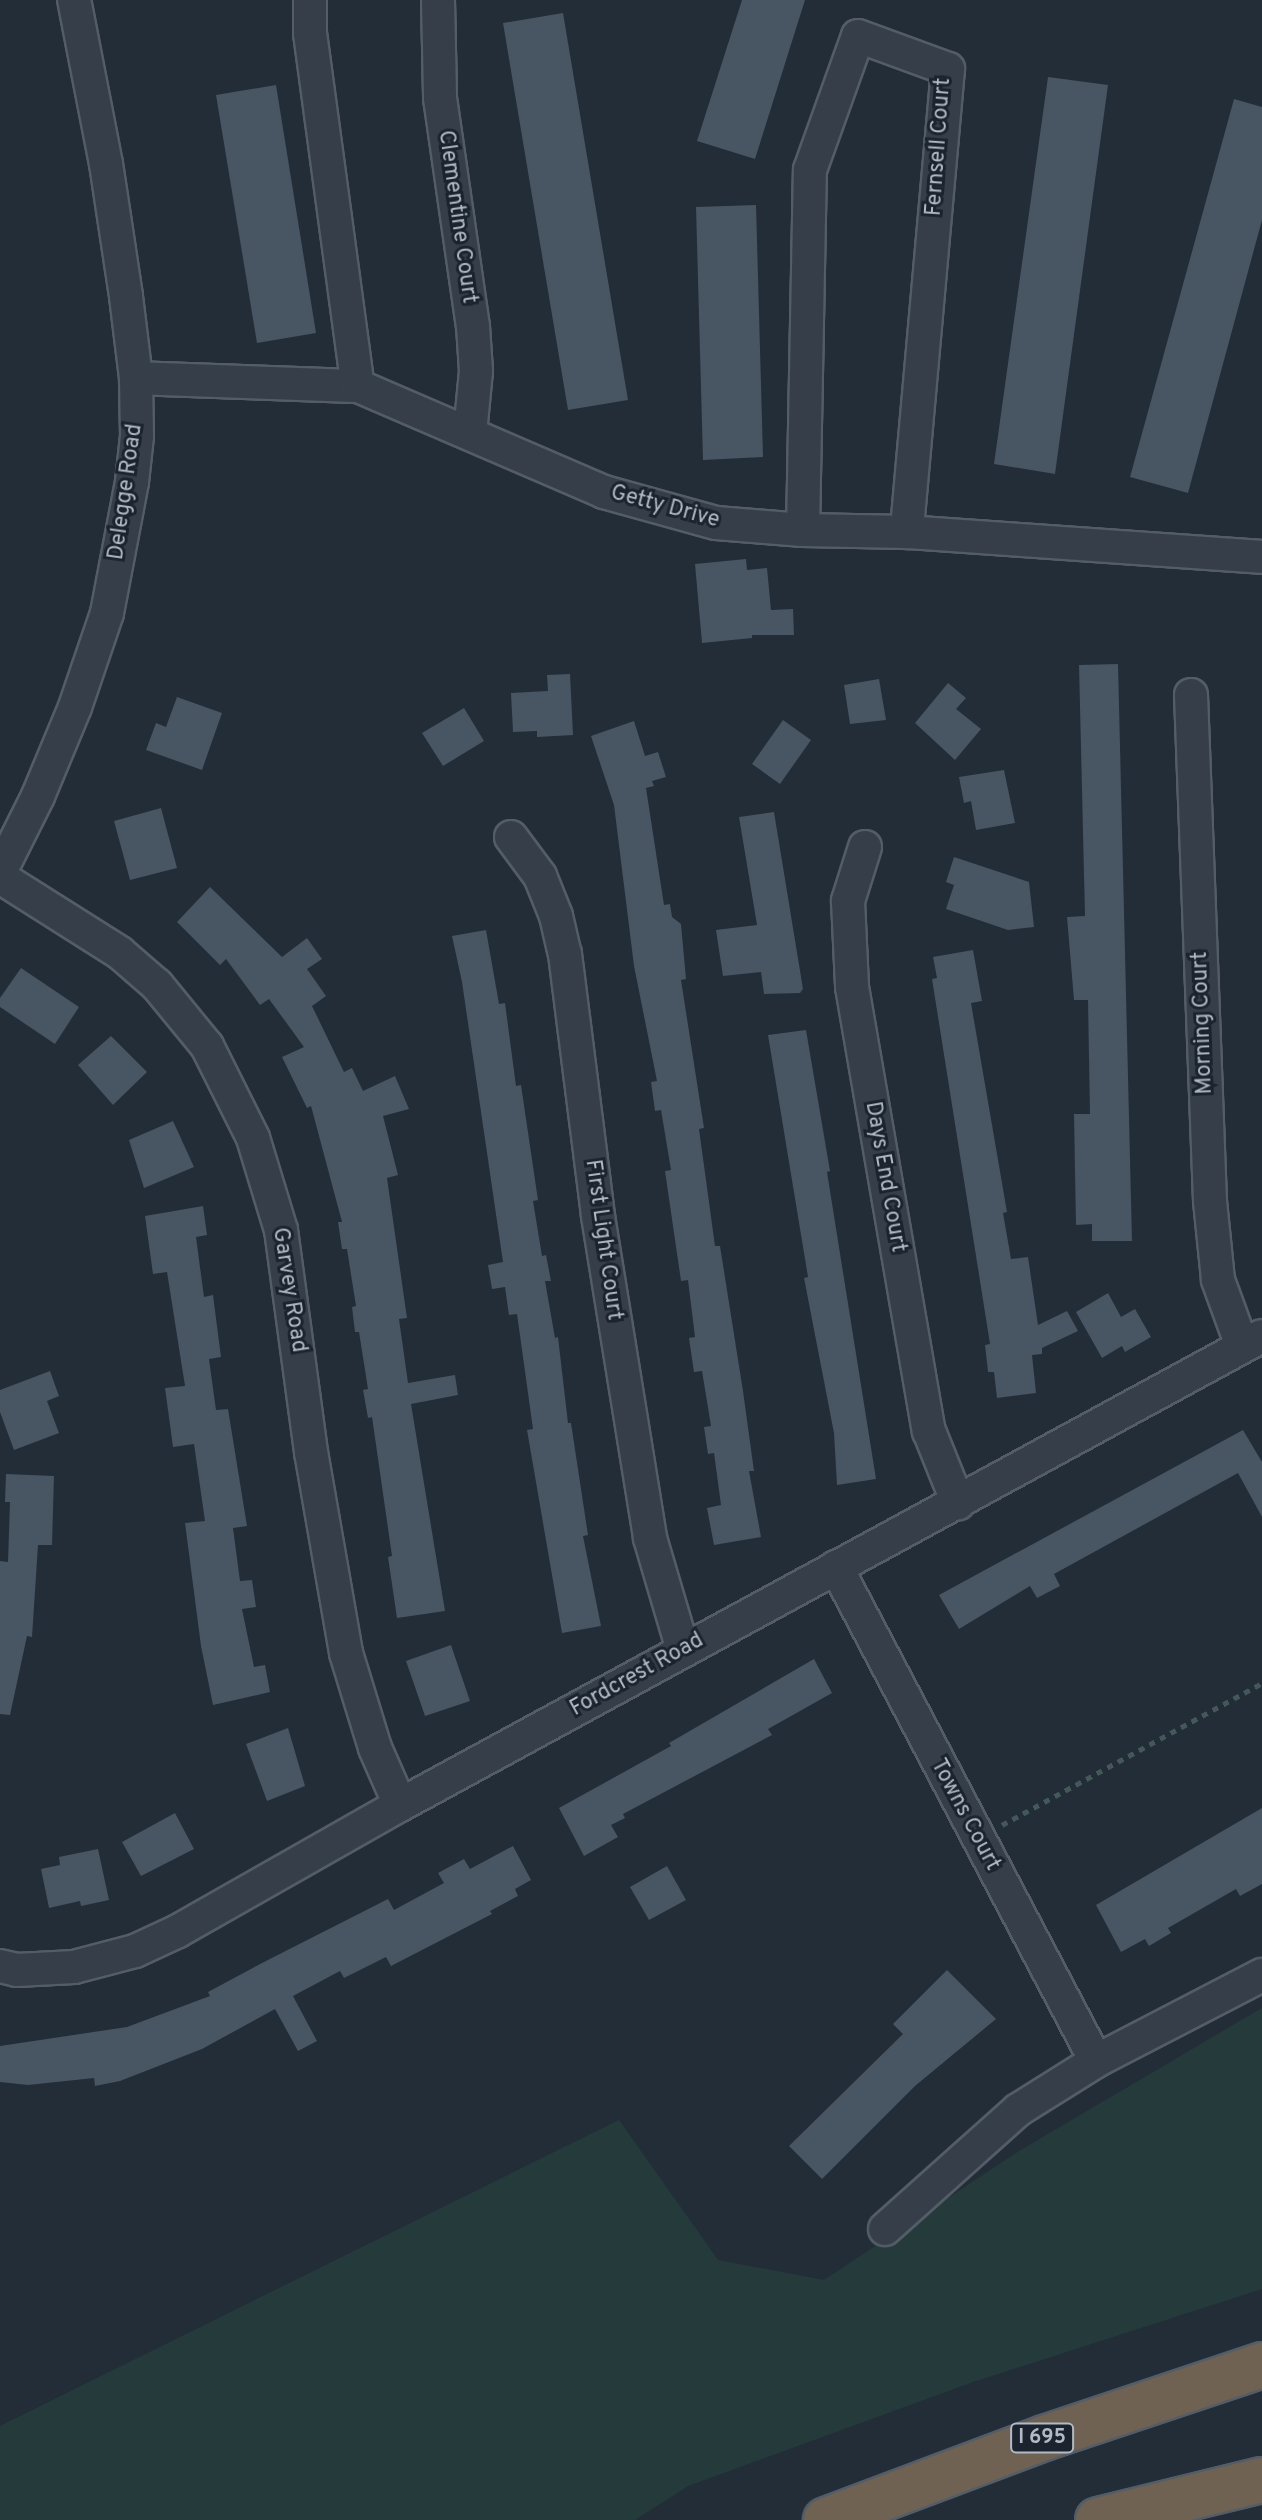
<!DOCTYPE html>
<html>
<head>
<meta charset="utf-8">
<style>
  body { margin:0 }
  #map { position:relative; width:1262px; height:2520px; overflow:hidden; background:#222d38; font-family:Overpass,sans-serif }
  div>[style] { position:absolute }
  .green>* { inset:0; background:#253b3b }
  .building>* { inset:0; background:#485562 }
  .path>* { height:5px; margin-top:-2.5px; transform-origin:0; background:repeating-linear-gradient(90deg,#445859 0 6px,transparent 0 12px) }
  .roads { filter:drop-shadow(2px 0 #545d67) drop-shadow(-2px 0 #545d67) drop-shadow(0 2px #545d67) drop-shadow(0 -2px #545d67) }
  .minor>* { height:32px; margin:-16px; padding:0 16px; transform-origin:16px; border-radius:16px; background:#363f49 }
  .motorway>* { height:44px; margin:-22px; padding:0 22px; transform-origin:22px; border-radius:22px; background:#6f6253 }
  span { translate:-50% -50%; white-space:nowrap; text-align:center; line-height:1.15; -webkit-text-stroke:6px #1b242e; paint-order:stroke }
  .shield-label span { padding:2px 6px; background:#1b242e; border:2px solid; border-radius:6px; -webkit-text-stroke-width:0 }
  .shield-label { font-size:20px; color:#b1bac5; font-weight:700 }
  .street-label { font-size:22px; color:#b1bac5 }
</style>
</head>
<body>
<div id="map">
  <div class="green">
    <i style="clip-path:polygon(1262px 2008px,1262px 2289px,973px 2382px,688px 2486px,635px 2520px,0 2520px,0 2426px,619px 2120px,718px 2260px,824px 2280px,1019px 2151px)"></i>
  </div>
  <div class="building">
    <i style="clip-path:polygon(742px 0,805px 0,755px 159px,697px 141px)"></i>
    <i style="clip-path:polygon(563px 13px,628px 400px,568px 410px,503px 23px)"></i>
    <i style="clip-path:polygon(1048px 77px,1108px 85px,1055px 474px,994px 464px)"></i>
    <i style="clip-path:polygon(276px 85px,316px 333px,257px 343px,216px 95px)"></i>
    <i style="clip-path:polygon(1234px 99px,1262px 107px,1262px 220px,1188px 493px,1130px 477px)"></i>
    <i style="clip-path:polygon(756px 205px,763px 457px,703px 460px,696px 207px)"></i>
    <i style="clip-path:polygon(746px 559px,747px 570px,767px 568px,771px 610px,793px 609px,794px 635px,752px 635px,752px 638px,702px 643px,695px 564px)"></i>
    <i style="clip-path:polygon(1118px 664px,1132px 1241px,1092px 1241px,1092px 1224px,1076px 1225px,1074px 1114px,1090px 1114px,1088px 1000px,1074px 1000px,1067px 917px,1085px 916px,1079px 665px)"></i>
    <i style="clip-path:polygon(570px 674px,573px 735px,537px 737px,537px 731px,513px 732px,511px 693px,548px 691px,547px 675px)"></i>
    <i style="clip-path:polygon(879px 679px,886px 720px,850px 724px,844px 685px)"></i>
    <i style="clip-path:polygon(948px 683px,966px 698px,956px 709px,981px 729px,955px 760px,915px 723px)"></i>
    <i style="clip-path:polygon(177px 697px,222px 713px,202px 770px,146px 750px,156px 723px,166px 727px)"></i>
    <i style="clip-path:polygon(464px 708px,484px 741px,443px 766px,422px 733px)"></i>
    <i style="clip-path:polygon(783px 720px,811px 740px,780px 784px,752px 764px)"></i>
    <i style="clip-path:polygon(634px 721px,645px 756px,658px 752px,666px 777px,652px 781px,654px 786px,646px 788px,664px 905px,670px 904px,672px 917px,681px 924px,686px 979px,681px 980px,704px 1128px,699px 1129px,715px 1246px,720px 1246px,743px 1391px,754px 1471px,749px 1471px,761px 1537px,714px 1545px,707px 1508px,721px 1505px,714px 1453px,708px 1454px,704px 1427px,711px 1426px,702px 1371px,694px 1372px,689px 1338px,695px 1337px,688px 1280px,681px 1281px,665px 1171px,671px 1170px,661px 1110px,655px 1111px,651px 1082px,657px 1081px,634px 966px,614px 805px,591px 736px)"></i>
    <i style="clip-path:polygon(1004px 770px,1015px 823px,976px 830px,971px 801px,964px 803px,959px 777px)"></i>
    <i style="clip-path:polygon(161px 808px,177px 868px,130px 880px,114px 821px)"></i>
    <i style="clip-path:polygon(774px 812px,803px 989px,800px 993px,764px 994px,761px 972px,723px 976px,716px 930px,757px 925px,739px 817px)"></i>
    <i style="clip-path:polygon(954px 857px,1029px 882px,1034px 927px,1008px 930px,946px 909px,954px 885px,946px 882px)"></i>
    <i style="clip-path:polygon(210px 887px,282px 957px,307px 938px,322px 959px,307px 969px,326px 996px,312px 1006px,344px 1072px,352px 1068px,363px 1091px,395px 1076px,409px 1109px,383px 1116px,398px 1175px,387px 1178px,407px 1318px,399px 1319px,408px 1383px,455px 1375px,458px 1395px,411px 1404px,445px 1611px,397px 1618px,388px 1557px,392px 1556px,372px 1417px,368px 1418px,363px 1390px,368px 1389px,359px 1332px,355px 1332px,352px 1307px,356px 1306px,347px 1249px,342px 1249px,338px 1222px,342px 1222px,311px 1106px,307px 1108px,282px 1057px,304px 1047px,269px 999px,260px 1005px,226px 959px,220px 965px,177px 922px)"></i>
    <i style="clip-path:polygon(486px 930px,499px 1004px,505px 1003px,516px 1086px,521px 1085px,538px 1200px,533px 1201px,542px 1256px,546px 1255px,551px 1281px,545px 1281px,555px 1338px,558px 1337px,568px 1423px,571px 1423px,588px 1535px,583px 1536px,601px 1626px,562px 1633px,527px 1430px,533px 1429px,517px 1314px,509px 1315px,505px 1287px,492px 1289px,488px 1265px,503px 1262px,462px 982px,452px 936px)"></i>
    <i style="clip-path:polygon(973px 950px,982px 1001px,971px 1003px,1007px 1212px,1003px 1213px,1011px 1259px,1028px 1257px,1038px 1325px,1067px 1311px,1078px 1331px,1042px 1348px,1042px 1354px,1032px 1355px,1036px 1393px,997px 1398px,994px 1372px,988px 1372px,985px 1345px,990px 1344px,932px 979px,937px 978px,933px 957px)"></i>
    <i style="clip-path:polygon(21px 968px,79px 1007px,55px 1044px,0 1007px,0 998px)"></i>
    <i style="clip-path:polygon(806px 1030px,830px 1171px,827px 1172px,876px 1479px,837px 1485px,834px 1433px,804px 1278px,808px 1277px,768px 1035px)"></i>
    <i style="clip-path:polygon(111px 1036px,147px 1072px,113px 1105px,78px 1065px)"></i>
    <i style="clip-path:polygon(173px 1121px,194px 1167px,144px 1188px,129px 1140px)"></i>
    <i style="clip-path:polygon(203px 1206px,207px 1235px,196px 1237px,204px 1297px,213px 1295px,221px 1357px,209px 1359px,216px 1410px,228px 1409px,247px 1526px,233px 1528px,240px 1581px,252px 1580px,256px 1607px,242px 1609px,254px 1667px,265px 1665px,270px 1692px,213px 1705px,201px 1646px,185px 1523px,205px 1521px,194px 1444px,173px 1447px,165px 1388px,185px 1386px,167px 1272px,153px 1274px,145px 1216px)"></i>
    <i style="clip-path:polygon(1108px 1293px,1121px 1317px,1135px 1309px,1151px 1337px,1125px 1352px,1122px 1346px,1102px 1358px,1076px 1312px)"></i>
    <i style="clip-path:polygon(50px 1371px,59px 1396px,47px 1401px,59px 1433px,14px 1450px,0 1412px,0 1390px)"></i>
    <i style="clip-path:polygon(1243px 1430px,1262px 1462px,1262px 1517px,1238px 1473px,1054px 1574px,1060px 1586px,1037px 1598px,1030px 1586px,959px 1629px,939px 1595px)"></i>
    <i style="clip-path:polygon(6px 1474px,54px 1476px,52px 1545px,38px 1545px,32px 1637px,27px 1636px,10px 1715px,0 1714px,0 1561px,8px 1562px,10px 1502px,5px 1502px)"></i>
    <i style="clip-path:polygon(451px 1645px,470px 1701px,425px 1716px,406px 1661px)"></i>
    <i style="clip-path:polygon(814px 1659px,832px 1693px,768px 1729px,772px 1735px,623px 1814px,625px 1818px,611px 1825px,618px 1837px,584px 1856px,559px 1808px,671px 1746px,669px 1743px)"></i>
    <i style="clip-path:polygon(288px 1728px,305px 1786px,267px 1801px,246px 1744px)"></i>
    <i style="clip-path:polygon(1262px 1808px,1262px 1884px,1240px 1896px,1236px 1889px,1168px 1928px,1171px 1933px,1149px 1946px,1145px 1939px,1121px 1952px,1096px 1905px)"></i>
    <i style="clip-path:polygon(175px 1813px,194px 1849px,141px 1876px,122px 1842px)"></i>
    <i style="clip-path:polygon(513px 1846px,531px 1880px,515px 1889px,518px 1896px,490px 1911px,492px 1914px,391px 1966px,386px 1957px,344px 1978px,340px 1971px,293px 1996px,317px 2041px,298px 2051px,275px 2009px,202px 2049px,120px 2081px,95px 2086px,94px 2078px,28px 2085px,0 2082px,0 2046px,127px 2027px,210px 1996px,208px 1992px,262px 1963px,388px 1899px,394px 1910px,444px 1883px,438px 1873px,464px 1859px,470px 1869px)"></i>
    <i style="clip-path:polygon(98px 1849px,109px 1900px,81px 1906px,80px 1901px,49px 1908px,41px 1869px,60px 1865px,59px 1857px)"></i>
    <i style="clip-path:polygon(667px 1866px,686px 1900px,649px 1920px,630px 1887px)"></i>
    <i style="clip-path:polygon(947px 1970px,996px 2019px,915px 2086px,822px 2179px,789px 2146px,903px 2034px,893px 2024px)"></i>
  </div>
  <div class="path">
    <i style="left:1002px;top:1825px;width:296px;rotate:-28.6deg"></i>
  </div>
  <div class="roads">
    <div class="minor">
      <i style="left:310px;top:0;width:33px;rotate:90deg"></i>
      <i style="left:310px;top:33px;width:356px;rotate:82.3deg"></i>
      <i style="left:438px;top:0;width:98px;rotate:88.8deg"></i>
      <i style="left:440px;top:98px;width:230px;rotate:81.8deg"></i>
      <i style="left:473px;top:326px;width:45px;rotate:86.2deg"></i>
      <i style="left:476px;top:371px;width:62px;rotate:95.5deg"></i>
      <i style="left:136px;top:378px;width:222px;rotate:2.1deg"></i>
      <i style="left:358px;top:386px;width:268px;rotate:23.3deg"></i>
      <i style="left:604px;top:492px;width:116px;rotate:15.5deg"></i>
      <i style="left:716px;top:523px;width:87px;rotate:4.6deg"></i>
      <i style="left:803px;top:530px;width:104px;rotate:1.1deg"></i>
      <i style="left:907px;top:532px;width:356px;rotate:4deg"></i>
      <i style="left:803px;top:530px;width:360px;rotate:-88.9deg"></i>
      <i style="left:810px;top:170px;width:142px;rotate:-70.3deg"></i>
      <i style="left:858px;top:36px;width:96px;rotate:20.1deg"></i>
      <i style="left:948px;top:69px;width:465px;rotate:95.1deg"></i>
      <i style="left:1191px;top:695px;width:506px;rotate:87.85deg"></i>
      <i style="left:1210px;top:1201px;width:79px;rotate:84.2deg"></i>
      <i style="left:1218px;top:1280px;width:70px;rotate:70deg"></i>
      <i style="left:511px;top:837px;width:49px;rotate:53.4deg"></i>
      <i style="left:540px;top:876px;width:43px;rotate:68.2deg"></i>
      <i style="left:556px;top:916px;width:39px;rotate:77deg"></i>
      <i style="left:565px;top:954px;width:264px;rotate:82.8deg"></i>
      <i style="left:598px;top:1216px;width:326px;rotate:80.8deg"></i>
      <i style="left:650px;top:1538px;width:117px;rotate:73.6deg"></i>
      <i style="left:865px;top:847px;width:57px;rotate:107.5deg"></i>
      <i style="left:848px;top:901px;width:86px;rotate:87.3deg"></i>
      <i style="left:852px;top:987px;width:451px;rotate:80.2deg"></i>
      <i style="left:929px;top:1431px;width:78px;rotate:68.1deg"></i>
      <i style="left:0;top:872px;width:85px;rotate:-63.4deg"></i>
      <i style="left:38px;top:796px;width:96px;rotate:-67.4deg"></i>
      <i style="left:75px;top:707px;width:99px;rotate:-71.2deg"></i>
      <i style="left:107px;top:613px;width:133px;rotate:-79.2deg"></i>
      <i style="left:132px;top:482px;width:46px;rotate:-83.8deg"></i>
      <i style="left:137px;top:436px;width:58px;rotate:-91deg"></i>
      <i style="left:136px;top:378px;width:83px;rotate:-97deg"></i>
      <i style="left:126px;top:296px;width:134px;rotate:-98.6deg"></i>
      <i style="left:106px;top:164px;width:167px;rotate:-101deg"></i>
      <i style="left:0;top:877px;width:142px;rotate:32.3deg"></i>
      <i style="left:120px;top:953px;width:49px;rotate:40.9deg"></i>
      <i style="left:157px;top:985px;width:79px;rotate:50.7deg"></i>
      <i style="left:207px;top:1046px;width:103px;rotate:63.4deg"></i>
      <i style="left:253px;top:1138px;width:96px;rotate:73.1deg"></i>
      <i style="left:281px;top:1230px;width:224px;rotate:82.3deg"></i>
      <i style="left:311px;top:1452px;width:204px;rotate:80.1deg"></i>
      <i style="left:346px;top:1653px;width:99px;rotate:73deg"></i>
      <i style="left:375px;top:1748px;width:62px;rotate:66.3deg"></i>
      <i style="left:836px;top:1567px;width:558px;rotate:62.24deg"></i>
      <i style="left:0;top:1966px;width:17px;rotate:13deg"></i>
      <i style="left:17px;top:1970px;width:57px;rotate:-3deg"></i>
      <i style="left:74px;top:1967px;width:63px;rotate:-14.7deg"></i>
      <i style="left:135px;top:1951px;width:47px;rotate:-24.9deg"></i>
      <i style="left:178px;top:1931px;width:255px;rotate:-29.6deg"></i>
      <i style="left:400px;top:1805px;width:981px;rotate:-28.55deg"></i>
      <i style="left:885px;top:2229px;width:178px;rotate:-41.8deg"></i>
      <i style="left:1018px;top:2110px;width:92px;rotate:-32.1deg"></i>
      <i style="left:1096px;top:2061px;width:187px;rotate:-27.4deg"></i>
    </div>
    <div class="motorway">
      <i style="left:826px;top:2520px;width:233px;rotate:-20.6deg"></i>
      <i style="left:1044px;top:2438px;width:230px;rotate:-18.5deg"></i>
      <i style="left:1098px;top:2520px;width:169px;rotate:-13.7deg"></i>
    </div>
  </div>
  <div class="shield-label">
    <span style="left:1042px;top:2438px">I 695</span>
  </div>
  <div class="street-label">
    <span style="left:939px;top:147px;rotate:-86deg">Fernsell Court</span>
    <span style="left:457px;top:217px;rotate:82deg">Clementine Court</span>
    <span style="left:126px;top:492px;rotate:-82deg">Delegge Road</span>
    <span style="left:665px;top:507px;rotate:15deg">Getty Drive</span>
    <span style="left:1203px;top:1023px;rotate:-92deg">Morning Court</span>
    <span style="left:885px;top:1177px;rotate:80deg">Days End Court</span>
    <span style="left:603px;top:1240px;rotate:82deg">First Light Court</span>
    <span style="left:289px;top:1290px;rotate:81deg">Garvey Road</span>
    <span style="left:637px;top:1675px;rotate:-29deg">Fordcrest Road</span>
    <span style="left:965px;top:1815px;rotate:62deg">Towns Court</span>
  </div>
</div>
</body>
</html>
